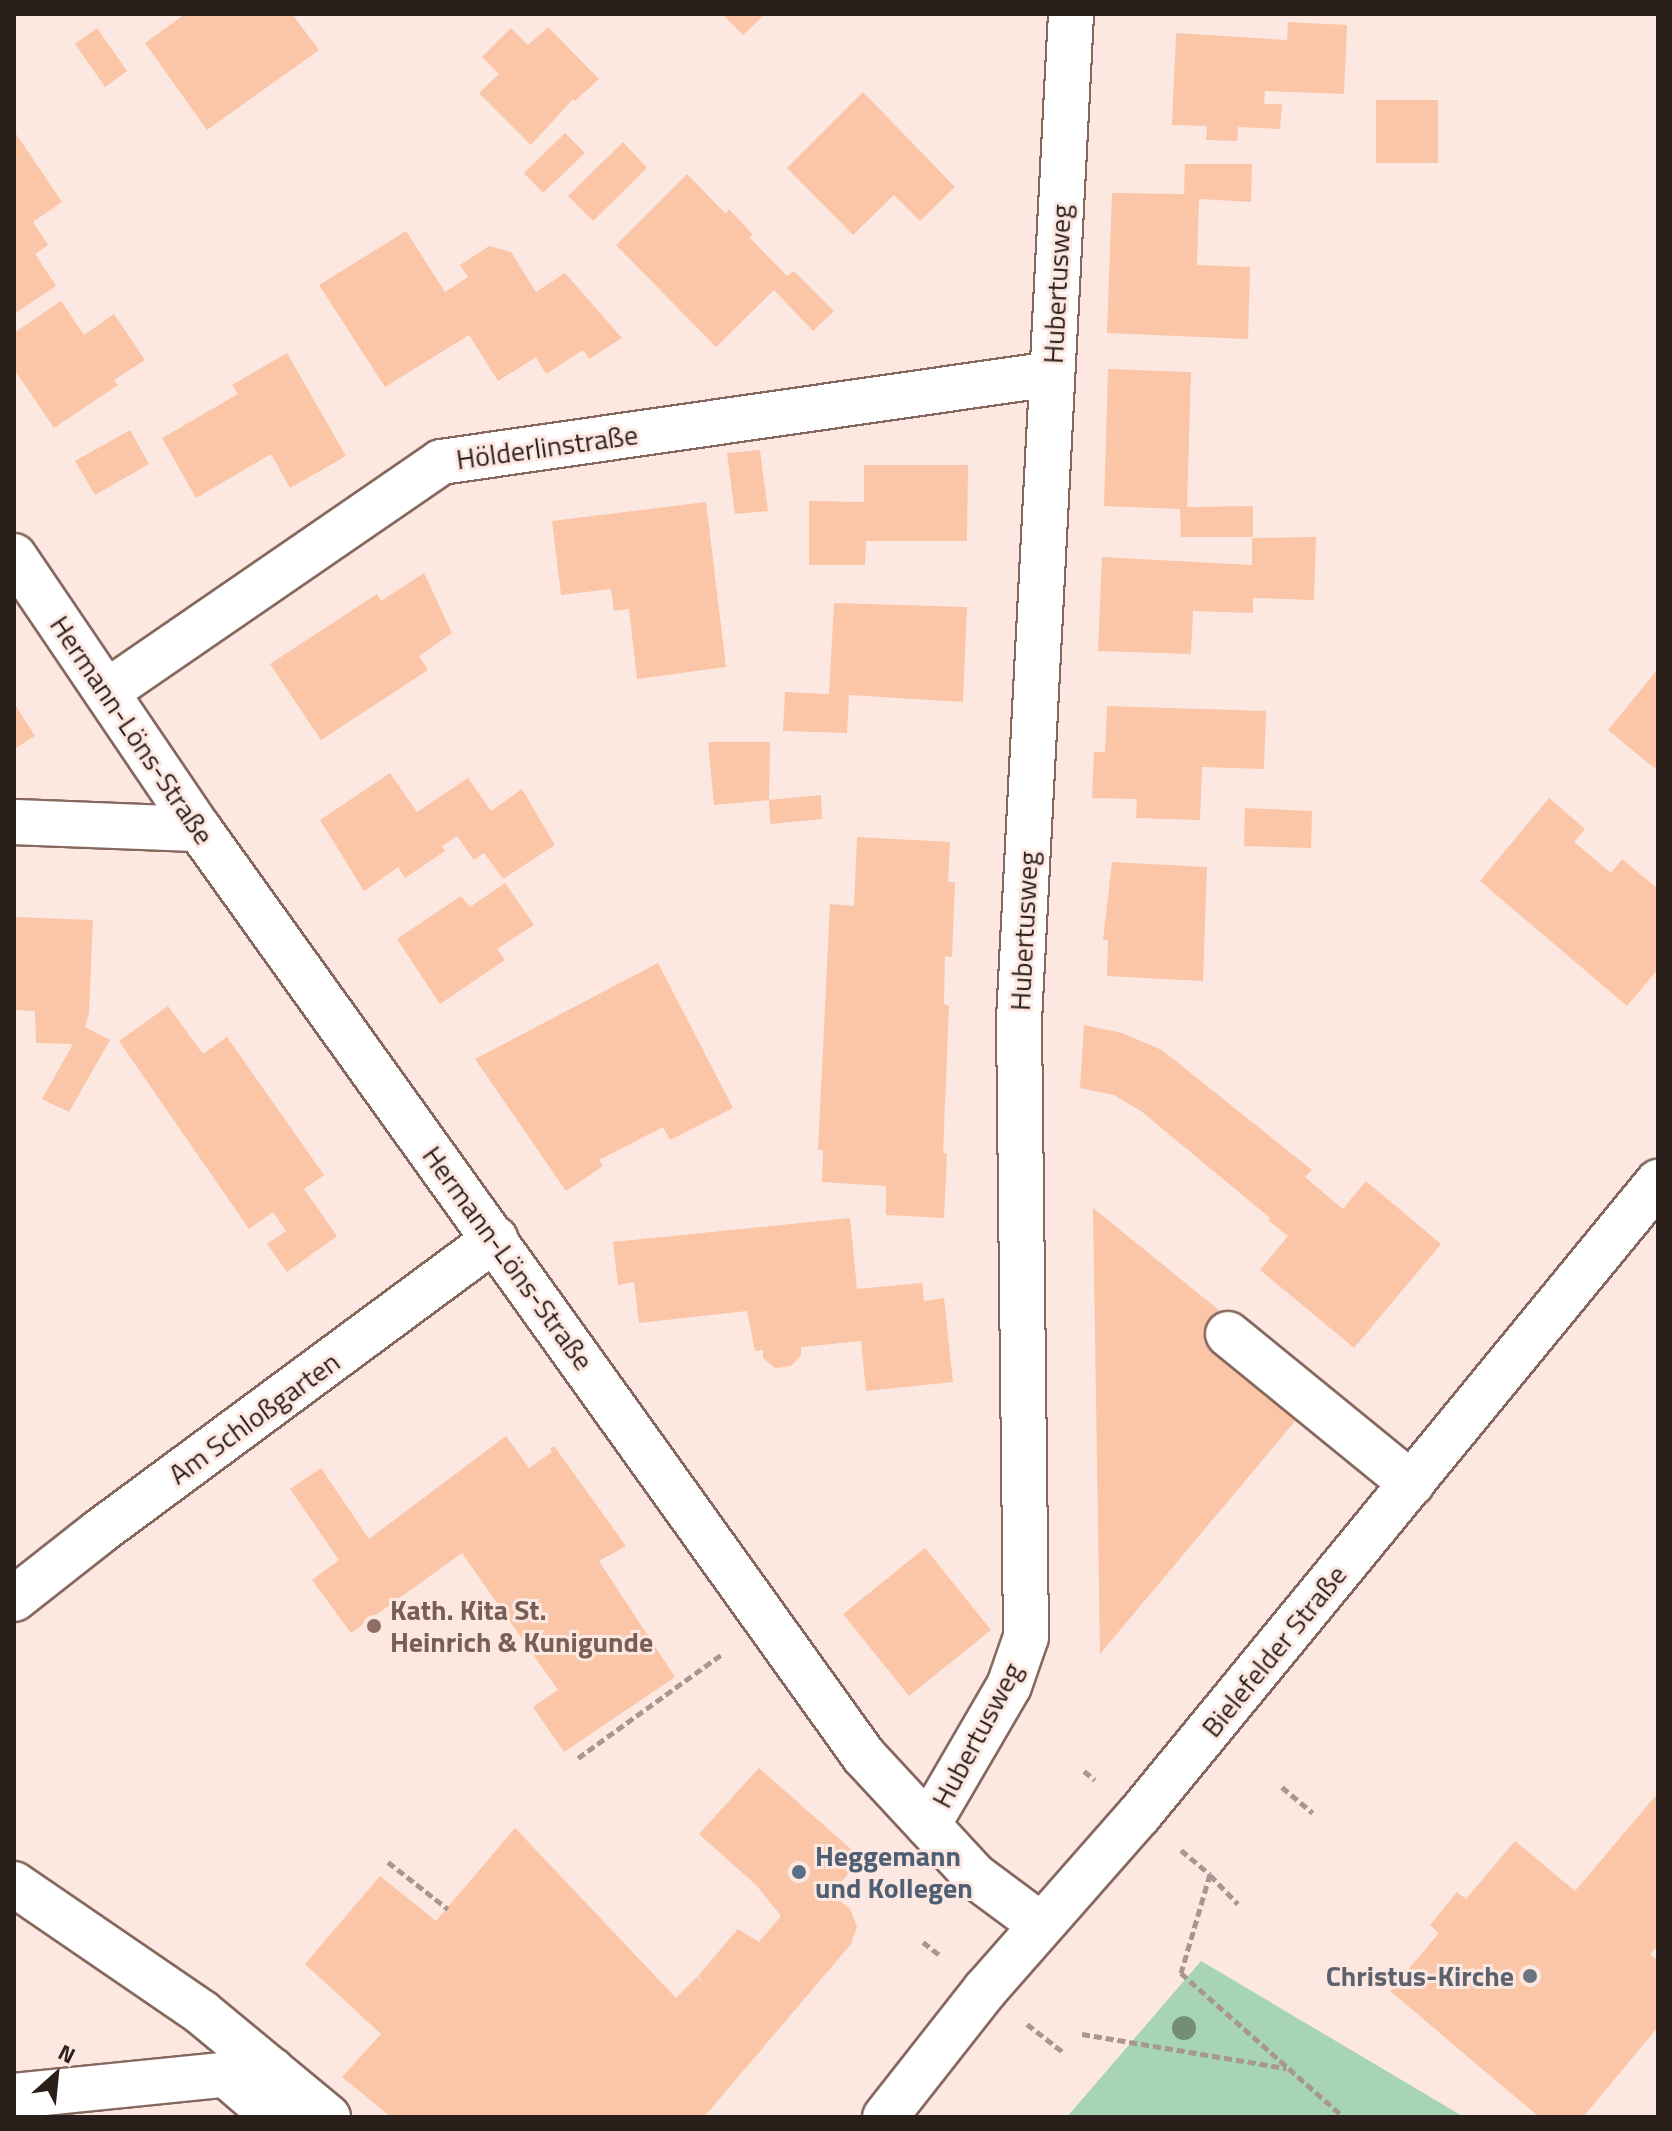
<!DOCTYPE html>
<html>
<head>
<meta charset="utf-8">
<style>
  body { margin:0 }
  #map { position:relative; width:1672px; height:2131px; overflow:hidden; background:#fde8e1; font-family:"Titillium Web",sans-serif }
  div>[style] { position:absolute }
  .green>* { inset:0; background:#a7d4b2 }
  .building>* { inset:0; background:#fbc5a7 }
  .path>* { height:5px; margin-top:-2.5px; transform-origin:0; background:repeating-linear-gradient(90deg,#a89691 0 8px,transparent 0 12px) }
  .roads { filter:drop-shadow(2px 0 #86685e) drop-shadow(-2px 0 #86685e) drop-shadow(0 2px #86685e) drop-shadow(0 -2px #86685e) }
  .minor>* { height:44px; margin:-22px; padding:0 22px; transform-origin:22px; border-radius:22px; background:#fff }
  .major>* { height:44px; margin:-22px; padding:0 22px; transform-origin:22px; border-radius:22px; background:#fff }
  .trees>* { width:24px; height:24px; margin:-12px; border-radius:50%; background:#758d77 }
  .dots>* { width:22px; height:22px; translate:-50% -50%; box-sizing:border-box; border:4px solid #fde8e1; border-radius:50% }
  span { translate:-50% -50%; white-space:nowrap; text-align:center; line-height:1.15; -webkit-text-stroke:6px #fde8e1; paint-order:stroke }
  .street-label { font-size:28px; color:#2b1f1b }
  .education-label { font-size:28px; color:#785e54; font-weight:700 }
  .left { translate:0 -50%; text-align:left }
  .service-label { font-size:28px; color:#4e5e75; font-weight:700 }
  .worship-label { font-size:28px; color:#5b616d; font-weight:700 }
  .right { translate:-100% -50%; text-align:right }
  .frame { position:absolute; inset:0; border:16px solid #2b1f1b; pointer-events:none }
  .north { position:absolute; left:16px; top:2035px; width:80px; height:80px; -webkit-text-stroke:6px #fde8e1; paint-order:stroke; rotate:27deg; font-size:22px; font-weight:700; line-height:32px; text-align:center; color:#2b1f1b }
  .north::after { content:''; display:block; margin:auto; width:28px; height:36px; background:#2b1f1b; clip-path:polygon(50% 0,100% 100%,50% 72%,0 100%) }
</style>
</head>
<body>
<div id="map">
  <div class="green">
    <i style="clip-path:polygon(1201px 1961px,1464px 2117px,1067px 2117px)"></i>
  </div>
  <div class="building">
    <i style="clip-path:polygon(185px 14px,292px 14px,319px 50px,207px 130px,145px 43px)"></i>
    <i style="clip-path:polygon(722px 14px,765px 14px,743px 35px)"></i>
    <i style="clip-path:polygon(1288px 22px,1347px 25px,1344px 94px,1265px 91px,1264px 104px,1282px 104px,1280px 129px,1238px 127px,1237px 141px,1206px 140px,1207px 126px,1172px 125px,1176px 33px,1287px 40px)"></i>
    <i style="clip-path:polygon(548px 27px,599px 79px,575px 101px,573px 99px,531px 145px,479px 93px,499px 74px,482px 57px,511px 28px,528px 45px)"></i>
    <i style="clip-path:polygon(97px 28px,127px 71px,105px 87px,75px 44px)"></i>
    <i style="clip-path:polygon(863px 92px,955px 187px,920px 221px,894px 195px,853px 235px,787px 168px)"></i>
    <i style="clip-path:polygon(1376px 100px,1438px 100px,1438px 163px,1376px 163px)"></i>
    <i style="clip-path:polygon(14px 131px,62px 202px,33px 222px,48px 245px,35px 254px,56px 286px,14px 314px)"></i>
    <i style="clip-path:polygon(565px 133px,585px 153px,543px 193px,524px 173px)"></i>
    <i style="clip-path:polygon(623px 142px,647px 168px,593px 221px,568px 196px)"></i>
    <i style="clip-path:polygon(1185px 164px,1252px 164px,1251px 202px,1199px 199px,1197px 265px,1250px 267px,1248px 339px,1107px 333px,1112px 193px,1184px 194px)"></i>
    <i style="clip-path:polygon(687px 174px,726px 214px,729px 209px,753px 235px,749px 237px,787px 276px,794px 271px,834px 311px,813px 331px,774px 290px,716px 347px,616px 245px)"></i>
    <i style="clip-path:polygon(406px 231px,445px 292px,468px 277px,460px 265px,489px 246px,511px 252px,536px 292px,565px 273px,622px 338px,589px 359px,583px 350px,546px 374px,536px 357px,498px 381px,469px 335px,385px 387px,319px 285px)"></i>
    <i style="clip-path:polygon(61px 301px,84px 335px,114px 314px,145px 360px,114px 380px,118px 385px,54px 428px,14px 369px,14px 333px)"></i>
    <i style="clip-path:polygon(287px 353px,346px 456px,290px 488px,271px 454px,196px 498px,162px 438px,238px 394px,232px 385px)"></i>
    <i style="clip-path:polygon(1108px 369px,1191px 372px,1187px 507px,1253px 506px,1253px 537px,1181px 537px,1180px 509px,1104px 506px)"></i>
    <i style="clip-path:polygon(130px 430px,149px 464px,95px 495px,75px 461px)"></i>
    <i style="clip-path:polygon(760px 450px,768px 511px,735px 514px,727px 453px)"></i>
    <i style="clip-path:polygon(864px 465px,968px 465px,967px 541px,866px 541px,865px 565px,809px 565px,809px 501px,864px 502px)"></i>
    <i style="clip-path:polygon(706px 502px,726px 667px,637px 679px,629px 609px,614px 611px,611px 589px,561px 595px,552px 521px)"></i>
    <i style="clip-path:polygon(1316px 537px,1314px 600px,1253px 598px,1253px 613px,1193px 611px,1191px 654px,1098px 651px,1102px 557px,1252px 565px,1252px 538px)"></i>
    <i style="clip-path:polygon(424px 573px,452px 633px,419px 656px,428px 670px,321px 740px,270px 664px,377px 594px,381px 601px)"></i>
    <i style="clip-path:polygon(834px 603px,967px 607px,963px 702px,849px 695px,847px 733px,783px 731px,785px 692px,829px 694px)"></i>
    <i style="clip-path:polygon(1658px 669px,1658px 771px,1608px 730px)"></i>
    <i style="clip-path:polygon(14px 703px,35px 736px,14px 749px)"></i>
    <i style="clip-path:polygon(1107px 706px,1266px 711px,1264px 769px,1202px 767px,1200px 820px,1136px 818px,1137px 799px,1092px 798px,1094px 752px,1105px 752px)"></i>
    <i style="clip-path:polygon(708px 742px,770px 742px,769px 800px,714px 805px)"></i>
    <i style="clip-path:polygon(390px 773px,417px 812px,468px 778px,491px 811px,522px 789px,555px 845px,503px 879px,484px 853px,474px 860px,457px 836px,442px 846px,445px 851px,405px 878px,398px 867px,364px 891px,320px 820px)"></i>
    <i style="clip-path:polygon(821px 795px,822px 819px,770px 824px,769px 800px)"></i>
    <i style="clip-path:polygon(1549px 798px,1585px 829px,1574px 842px,1611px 873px,1622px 859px,1658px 889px,1658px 969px,1627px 1006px,1480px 881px)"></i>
    <i style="clip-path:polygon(1245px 808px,1312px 811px,1311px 848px,1244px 846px)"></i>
    <i style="clip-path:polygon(857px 837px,950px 842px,948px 882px,955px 882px,952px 957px,945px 956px,944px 1004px,949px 1006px,943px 1153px,947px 1154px,944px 1218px,886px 1215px,886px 1186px,822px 1182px,823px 1150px,818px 1150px,830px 904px,854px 906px)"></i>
    <i style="clip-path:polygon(1112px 862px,1207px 867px,1203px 981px,1107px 976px,1108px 940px,1103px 940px)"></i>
    <i style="clip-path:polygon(505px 883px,534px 925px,497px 949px,505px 960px,440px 1004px,397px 939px,461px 896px,470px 907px)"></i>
    <i style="clip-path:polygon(14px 917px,93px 920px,89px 1013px,85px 1027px,110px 1040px,69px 1112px,42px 1099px,73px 1044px,36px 1043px,35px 1011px,14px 1010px)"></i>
    <i style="clip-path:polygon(658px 963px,733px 1108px,670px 1140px,663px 1127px,599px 1160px,603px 1166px,566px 1191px,475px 1059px)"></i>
    <i style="clip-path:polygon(168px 1006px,203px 1054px,227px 1037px,324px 1175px,304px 1189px,337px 1236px,287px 1272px,267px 1244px,286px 1231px,273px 1212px,249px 1229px,119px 1041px)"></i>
    <i style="clip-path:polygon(1084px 1025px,1122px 1033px,1162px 1050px,1312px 1170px,1305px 1177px,1343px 1209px,1366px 1181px,1441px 1244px,1354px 1348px,1260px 1270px,1288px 1236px,1268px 1220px,1270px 1218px,1141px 1111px,1114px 1095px,1080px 1088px)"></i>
    <i style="clip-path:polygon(1093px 1208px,1225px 1315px,1232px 1366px,1296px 1420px,1100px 1654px)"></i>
    <i style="clip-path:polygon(850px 1218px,857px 1289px,922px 1283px,924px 1301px,944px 1298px,953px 1382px,866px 1391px,861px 1341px,801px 1347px,801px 1355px,791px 1366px,775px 1368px,763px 1358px,763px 1350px,755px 1351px,747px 1311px,639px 1323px,634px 1282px,618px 1285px,613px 1242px)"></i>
    <i style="clip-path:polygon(506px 1436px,529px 1468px,552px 1452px,550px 1449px,554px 1446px,626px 1546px,599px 1561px,675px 1677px,564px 1752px,533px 1707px,558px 1690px,462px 1553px,351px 1633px,312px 1580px,339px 1560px,290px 1489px,321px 1468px,369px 1539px)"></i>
    <i style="clip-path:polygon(925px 1548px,991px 1630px,909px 1696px,843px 1614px)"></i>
    <i style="clip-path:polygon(759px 1768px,861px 1858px,832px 1894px,850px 1909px,857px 1927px,851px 1944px,704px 2117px,391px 2117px,342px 2077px,381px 2034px,305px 1964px,380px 1876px,436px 1921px,515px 1828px,676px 1998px,697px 1977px,704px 1985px,698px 1976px,738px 1929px,759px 1942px,781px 1916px,757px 1886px,699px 1834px)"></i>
    <i style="clip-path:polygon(1658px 1793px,1658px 1945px,1650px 1954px,1658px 1961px,1658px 2027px,1583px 2117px,1539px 2117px,1390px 1991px,1439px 1933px,1430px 1925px,1444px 1908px,1457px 1892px,1466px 1899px,1515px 1841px,1575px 1891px)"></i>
  </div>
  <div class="path">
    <i style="left:578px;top:1758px;width:176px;rotate:-35.8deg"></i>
    <i style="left:1084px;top:1771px;width:14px;rotate:39deg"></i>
    <i style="left:1282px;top:1787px;width:40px;rotate:40deg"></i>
    <i style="left:1181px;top:1850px;width:38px;rotate:40deg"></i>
    <i style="left:1210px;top:1874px;width:103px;rotate:106.3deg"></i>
    <i style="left:1181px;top:1973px;width:217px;rotate:41.5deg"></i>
    <i style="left:388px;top:1862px;width:76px;rotate:38.1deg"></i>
    <i style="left:1210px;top:1875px;width:40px;rotate:46deg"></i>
    <i style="left:923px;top:1942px;width:23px;rotate:38deg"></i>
    <i style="left:1027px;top:2024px;width:46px;rotate:37.9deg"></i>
    <i style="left:1082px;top:2034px;width:207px;rotate:9.5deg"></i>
  </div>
  <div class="roads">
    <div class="minor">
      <i style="left:14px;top:556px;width:330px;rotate:55.9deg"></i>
      <i style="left:199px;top:829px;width:1141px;rotate:54.35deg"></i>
      <i style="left:864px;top:1756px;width:163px;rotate:47.2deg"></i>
      <i style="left:975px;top:1876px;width:82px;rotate:36.6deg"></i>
      <i style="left:108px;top:691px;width:404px;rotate:-34.5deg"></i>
      <i style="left:441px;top:462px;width:617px;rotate:-8.2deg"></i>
      <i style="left:14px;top:822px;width:185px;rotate:2.2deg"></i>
      <i style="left:1228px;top:1334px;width:237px;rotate:39.2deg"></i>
      <i style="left:14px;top:1599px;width:108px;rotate:-38.2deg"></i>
      <i style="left:99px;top:1532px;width:493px;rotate:-36.5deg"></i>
      <i style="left:928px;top:1825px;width:161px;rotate:-59.8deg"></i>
      <i style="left:1009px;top:1686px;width:52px;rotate:-70.9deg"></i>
      <i style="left:1026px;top:1637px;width:617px;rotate:-90.65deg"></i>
      <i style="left:1019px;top:1020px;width:1007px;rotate:-87.04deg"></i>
      <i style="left:14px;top:1884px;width:227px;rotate:34.4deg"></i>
      <i style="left:201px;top:2012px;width:165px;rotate:39.6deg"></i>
      <i style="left:225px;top:2074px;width:66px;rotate:40.7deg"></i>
      <i style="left:14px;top:2096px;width:259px;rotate:-5.8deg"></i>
    </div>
    <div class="major">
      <i style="left:885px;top:2117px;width:162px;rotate:-51.8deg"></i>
      <i style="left:985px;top:1990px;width:233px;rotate:-48.7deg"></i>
      <i style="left:1139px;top:1815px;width:819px;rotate:-50.65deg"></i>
    </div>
  </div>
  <div class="trees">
    <i style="left:1184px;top:2028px"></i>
  </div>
  <div class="dots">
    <i style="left:374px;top:1626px;background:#8d6e63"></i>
    <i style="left:799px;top:1872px;background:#5c6f8a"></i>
    <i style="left:1530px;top:1976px;background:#6b7280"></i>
  </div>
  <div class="street-label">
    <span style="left:1057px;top:284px;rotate:-87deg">Hubertusweg</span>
    <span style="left:547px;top:447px;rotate:-8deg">Hölderlinstraße</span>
    <span style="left:132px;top:730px;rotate:56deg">Hermann-Löns-Straße</span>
    <span style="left:1024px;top:931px;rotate:-87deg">Hubertusweg</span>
    <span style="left:508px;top:1258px;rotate:54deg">Hermann-Löns-Straße</span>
    <span style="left:254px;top:1418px;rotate:-36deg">Am Schloßgarten</span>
    <span style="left:1274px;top:1651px;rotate:-51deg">Bielefelder Straße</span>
    <span style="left:977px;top:1735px;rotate:-62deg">Hubertusweg</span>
  </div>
  <div class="education-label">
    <span class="left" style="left:390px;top:1626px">Kath. Kita St.<br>Heinrich &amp; Kunigunde</span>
  </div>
  <div class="service-label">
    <span class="left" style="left:815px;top:1872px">Heggemann<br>und Kollegen</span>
  </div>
  <div class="worship-label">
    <span class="right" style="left:1514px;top:1976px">Christus-Kirche</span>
  </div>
  <div class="frame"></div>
  <div class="north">N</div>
</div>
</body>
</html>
